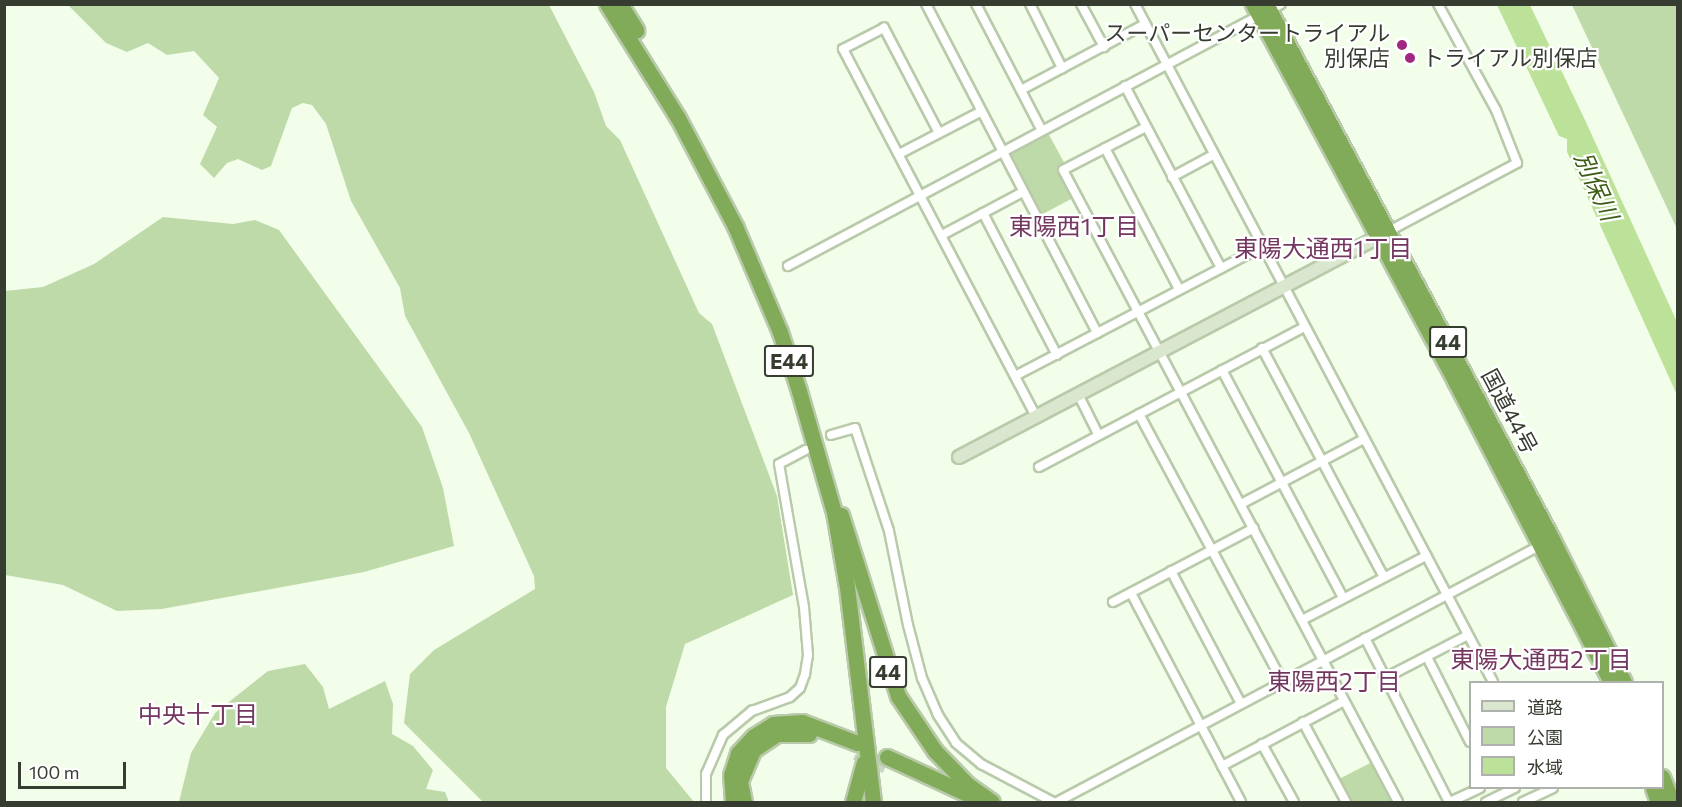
<!DOCTYPE html>
<html>
<head>
<meta charset="utf-8">
<style>
  body { margin:0 }
  #map { position:relative; width:1682px; height:807px; overflow:hidden; background:#f3feea; font-family:Commissioner,"Noto Sans JP",sans-serif }
  div>[style] { position:absolute }
  .green>* { inset:0; background:#bfdaa9 }
  .water>* { inset:0; background:#bce29a }
  .highway-tunnel>* { height:15px; margin-top:-7.5px; transform-origin:0; background:repeating-linear-gradient(90deg,#cdd7c5 0 15px,transparent 0 23px) }
  .roads { filter:drop-shadow(2px 0 #b8caaa) drop-shadow(-2px 0 #b8caaa) drop-shadow(0 2px #b8caaa) drop-shadow(0 -2px #b8caaa) }
  .street>* { height:8px; margin:-4px; padding:0 4px; transform-origin:4px; border-radius:4px; background:#fff }
  .secondary>* { height:12px; margin:-6px; padding:0 6px; transform-origin:6px; border-radius:6px; background:#dae6cd }
  .highway>* { height:15px; margin:-7.5px; padding:0 7.5px; transform-origin:7.5px; border-radius:7.5px; background:#82ab59 }
  .dots>* { width:16px; height:16px; translate:-50% -50%; box-sizing:border-box; border:3px solid #fff; border-radius:50% }
  span { translate:-50% -50%; white-space:nowrap; text-align:center; line-height:1.15; -webkit-text-stroke:4.5px #fff; paint-order:stroke }
  .shield-label span { padding:2px 4px; background:#fff; border:2px solid; border-radius:4px; -webkit-text-stroke-width:0 }
  .shield-label { font-size:21px; color:#363d30; font-weight:700 }
  .poi-label { font-size:22px; color:#363d30 }
  .right { translate:-100% -50%; text-align:right }
  .left { translate:0 -50%; text-align:left }
  .street-label { font-size:22px; color:#363d30 }
  .water-label { font-size:24px; color:#3c5d14; font-style:italic }
  .neighbourhood-label { font-size:24px; color:#733760 }
  .frame { position:absolute; inset:0; border:6px solid #363d30; pointer-events:none }
  .legend { position:absolute; left:1469px; top:681px; width:195px; height:108px; box-sizing:border-box; background:#fff; border:2px solid #afb1ac; margin:0; padding:8px 10px; list-style:none; font-size:18px; color:#363d30 }
  .legend li { display:flex; align-items:center; gap:12px; height:30px }
  .legend b { width:30px; border:2px solid #afb1ac }
  .scale { position:absolute; left:18px; top:762px; width:108px; height:27px; box-sizing:border-box; border:3px solid #363d30; border-top:0; padding-left:8px; font-size:18px; line-height:21px; white-space:nowrap; color:#363d30; -webkit-text-stroke:4px #fff; paint-order:stroke }
</style>
</head>
<body>
<div id="map">
  <div class="green">
    <i style="clip-path:polygon(68px 5px,549px 5px,594px 92px,606px 126px,620px 140px,699px 313px,712px 324px,777px 496px,793px 595px,685px 644px,666px 707px,666px 768px,694px 802px,483px 802px,404px 723px,410px 674px,434px 650px,535px 589px,534px 576px,469px 433px,405px 316px,400px 288px,351px 201px,326px 124px,312px 105px,303px 103px,292px 108px,271px 166px,262px 170px,238px 159px,227px 163px,214px 178px,200px 164px,217px 127px,203px 115px,219px 78px,194px 51px,167px 55px,148px 43px,127px 52px,106px 43px)"></i>
    <i style="clip-path:polygon(1572px 5px,1677px 5px,1677px 229px)"></i>
    <i style="clip-path:polygon(1048px 133px,1065px 164px,1057px 169px,1073px 198px,1041px 215px,1009px 155px)"></i>
    <i style="clip-path:polygon(163px 217px,233px 224px,255px 220px,279px 230px,422px 427px,443px 488px,454px 546px,364px 572px,162px 609px,117px 611px,63px 585px,5px 575px,5px 291px,43px 287px,94px 264px)"></i>
    <i style="clip-path:polygon(305px 664px,323px 687px,329px 709px,385px 681px,393px 704px,392px 734px,413px 746px,433px 770px,426px 789px,445px 792px,449px 802px,179px 802px,191px 753px,215px 713px,268px 671px)"></i>
    <i style="clip-path:polygon(1372px 762px,1393px 802px,1352px 802px,1339px 779px)"></i>
  </div>
  <div class="water">
    <i style="clip-path:polygon(1497px 5px,1530px 5px,1585px 120px,1677px 322px,1677px 395px,1567px 152px,1567px 139px,1559px 136px)"></i>
  </div>
  <div class="highway-tunnel">
    <i style="left:856px;top:752px;width:33px;rotate:25deg"></i>
  </div>
  <div class="roads">
    <div class="street">
      <i style="left:926px;top:4px;width:371px;rotate:62.5deg"></i>
      <i style="left:976px;top:4px;width:143px;rotate:62.5deg"></i>
      <i style="left:1030px;top:4px;width:72px;rotate:63.4deg"></i>
      <i style="left:1081px;top:4px;width:49px;rotate:61.9deg"></i>
      <i style="left:1135px;top:4px;width:767px;rotate:62.16deg"></i>
      <i style="left:1125px;top:86px;width:206px;rotate:62.2deg"></i>
      <i style="left:1021px;top:90px;width:140px;rotate:-28deg"></i>
      <i style="left:1146px;top:127px;width:93px;rotate:152.6deg"></i>
      <i style="left:1063px;top:170px;width:715px;rotate:62.07deg"></i>
      <i style="left:939px;top:133px;width:119px;rotate:-117.6deg"></i>
      <i style="left:884px;top:28px;width:46px;rotate:152.9deg"></i>
      <i style="left:843px;top:49px;width:415px;rotate:62.3deg"></i>
      <i style="left:1105px;top:148px;width:159px;rotate:62.3deg"></i>
      <i style="left:899px;top:154px;width:91px;rotate:-27.4deg"></i>
      <i style="left:1172px;top:177px;width:47px;rotate:-28.2deg"></i>
      <i style="left:983px;top:213px;width:160px;rotate:62.5deg"></i>
      <i style="left:1389px;top:231px;width:145px;rotate:-28deg"></i>
      <i style="left:1517px;top:163px;width:57px;rotate:-111.6deg"></i>
      <i style="left:1496px;top:110px;width:121px;rotate:-118.7deg"></i>
      <i style="left:942px;top:235px;width:92px;rotate:-28deg"></i>
      <i style="left:788px;top:266px;width:558px;rotate:-27.99deg"></i>
      <i style="left:1262px;top:348px;width:259px;rotate:62deg"></i>
      <i style="left:1222px;top:370px;width:258px;rotate:62deg"></i>
      <i style="left:1015px;top:376px;width:279px;rotate:-27.6deg"></i>
      <i style="left:1078px;top:394px;width:45px;rotate:63.4deg"></i>
      <i style="left:1139px;top:414px;width:303px;rotate:61.8deg"></i>
      <i style="left:831px;top:435px;width:25px;rotate:-16deg"></i>
      <i style="left:855px;top:428px;width:108px;rotate:71.7deg"></i>
      <i style="left:889px;top:531px;width:96px;rotate:78.6deg"></i>
      <i style="left:908px;top:625px;width:55px;rotate:75.2deg"></i>
      <i style="left:922px;top:678px;width:40px;rotate:66.6deg"></i>
      <i style="left:938px;top:715px;width:33px;rotate:57deg"></i>
      <i style="left:956px;top:743px;width:33px;rotate:40deg"></i>
      <i style="left:981px;top:764px;width:81px;rotate:27.8deg"></i>
      <i style="left:1039px;top:467px;width:300px;rotate:-27.8deg"></i>
      <i style="left:1241px;top:504px;width:139px;rotate:-27.9deg"></i>
      <i style="left:1171px;top:571px;width:150px;rotate:62.2deg"></i>
      <i style="left:1131px;top:593px;width:236px;rotate:62.2deg"></i>
      <i style="left:1113px;top:602px;width:159px;rotate:-27.7deg"></i>
      <i style="left:1302px;top:620px;width:140px;rotate:-27.3deg"></i>
      <i style="left:1365px;top:638px;width:184px;rotate:62.9deg"></i>
      <i style="left:1427px;top:657px;width:95px;rotate:63.2deg"></i>
      <i style="left:1385px;top:678px;width:93px;rotate:-27.4deg"></i>
      <i style="left:1303px;top:722px;width:91px;rotate:61.7deg"></i>
      <i style="left:1262px;top:744px;width:66px;rotate:61.1deg"></i>
      <i style="left:1222px;top:766px;width:138px;rotate:-28deg"></i>
      <i style="left:706px;top:802px;width:28px;rotate:-90deg"></i>
      <i style="left:706px;top:774px;width:43px;rotate:-66.4deg"></i>
      <i style="left:723px;top:735px;width:38px;rotate:-40deg"></i>
      <i style="left:752px;top:711px;width:40px;rotate:-20.2deg"></i>
      <i style="left:790px;top:697px;width:13px;rotate:-42deg"></i>
      <i style="left:800px;top:688px;width:15px;rotate:-70deg"></i>
      <i style="left:805px;top:674px;width:19px;rotate:-81deg"></i>
      <i style="left:808px;top:655px;width:48px;rotate:-94.8deg"></i>
      <i style="left:804px;top:607px;width:145px;rotate:-99.9deg"></i>
      <i style="left:779px;top:464px;width:30px;rotate:-28deg"></i>
      <i style="left:1057px;top:802px;width:548px;rotate:-27.97deg"></i>
      <i style="left:1450px;top:802px;width:33px;rotate:-25deg"></i>
      <i style="left:1486px;top:802px;width:32px;rotate:-26deg"></i>
      <i style="left:1523px;top:802px;width:33px;rotate:-25deg"></i>
    </div>
    <div class="secondary">
      <i style="left:959px;top:457px;width:481px;rotate:-27.7deg"></i>
    </div>
    <div class="highway">
      <i style="left:607px;top:4px;width:134px;rotate:58.1deg"></i>
      <i style="left:678px;top:118px;width:122px;rotate:62.2deg"></i>
      <i style="left:735px;top:226px;width:115px;rotate:67deg"></i>
      <i style="left:780px;top:332px;width:62px;rotate:72.1deg"></i>
      <i style="left:799px;top:391px;width:126px;rotate:73.9deg"></i>
      <i style="left:834px;top:512px;width:76px;rotate:80.2deg"></i>
      <i style="left:847px;top:587px;width:217px;rotate:83.1deg"></i>
      <i style="left:620px;top:4px;width:31px;rotate:58deg"></i>
      <i style="left:1253px;top:4px;width:428px;rotate:61.8deg"></i>
      <i style="left:1455px;top:381px;width:339px;rotate:62.6deg"></i>
      <i style="left:1266px;top:4px;width:607px;rotate:61.87deg"></i>
      <i style="left:1552px;top:539px;width:160px;rotate:63.3deg"></i>
      <i style="left:841px;top:515px;width:190px;rotate:72.5deg"></i>
      <i style="left:898px;top:696px;width:66px;rotate:56.1deg"></i>
      <i style="left:935px;top:751px;width:47px;rotate:45.9deg"></i>
      <i style="left:968px;top:785px;width:29px;rotate:35deg"></i>
      <i style="left:887px;top:757px;width:96px;rotate:24.7deg"></i>
      <i style="left:1662px;top:777px;width:27px;rotate:68deg"></i>
      <i style="left:1653px;top:788px;width:15px;rotate:70deg"></i>
      <i style="left:733px;top:802px;width:27px;rotate:-94deg"></i>
      <i style="left:731px;top:775px;width:23px;rotate:-72deg"></i>
      <i style="left:738px;top:753px;width:23px;rotate:-47deg"></i>
      <i style="left:754px;top:736px;width:22px;rotate:-32deg"></i>
      <i style="left:773px;top:724px;width:29px;rotate:-4deg"></i>
      <i style="left:802px;top:722px;width:59px;rotate:20.9deg"></i>
      <i style="left:744px;top:802px;width:21px;rotate:-101deg"></i>
      <i style="left:740px;top:781px;width:34px;rotate:-67deg"></i>
      <i style="left:753px;top:750px;width:29px;rotate:-34deg"></i>
      <i style="left:777px;top:734px;width:32px"></i>
      <i style="left:853px;top:802px;width:41px;rotate:-74.6deg"></i>
    </div>
  </div>
  <div class="dots">
    <i style="left:1402px;top:45px;background:#a02880"></i>
    <i style="left:1410px;top:58px;background:#a02880"></i>
  </div>
  <div class="shield-label">
    <span style="left:1448px;top:342px">44</span>
    <span style="left:789px;top:361px">E44</span>
    <span style="left:888px;top:672px">44</span>
  </div>
  <div class="poi-label">
    <span class="right" style="left:1390px;top:45px">スーパーセンタートライアル<br>別保店</span>
    <span class="left" style="left:1422px;top:58px">トライアル別保店</span>
  </div>
  <div class="street-label">
    <span style="left:1510px;top:411px;rotate:62deg">国道44号</span>
  </div>
  <div class="water-label">
    <span style="left:1597px;top:186px;rotate:66deg">別保川</span>
  </div>
  <div class="neighbourhood-label">
    <span style="left:1074px;top:226px">東陽西1丁目</span>
    <span style="left:1323px;top:248px">東陽大通西1丁目</span>
    <span style="left:1541px;top:659px">東陽大通西2丁目</span>
    <span style="left:1334px;top:681px">東陽西2丁目</span>
    <span style="left:198px;top:714px">中央十丁目</span>
  </div>
  <div class="frame"></div>
  <ul class="legend">
  <li><b style="height:8px;background:#dae6cd"></b>道路</li>
  <li><b style="height:16px;background:#bfdaa9"></b>公園</li>
  <li><b style="height:16px;background:#bce29a"></b>水域</li>
  </ul>
  <div class="scale">100 m</div>
</div>
</body>
</html>
